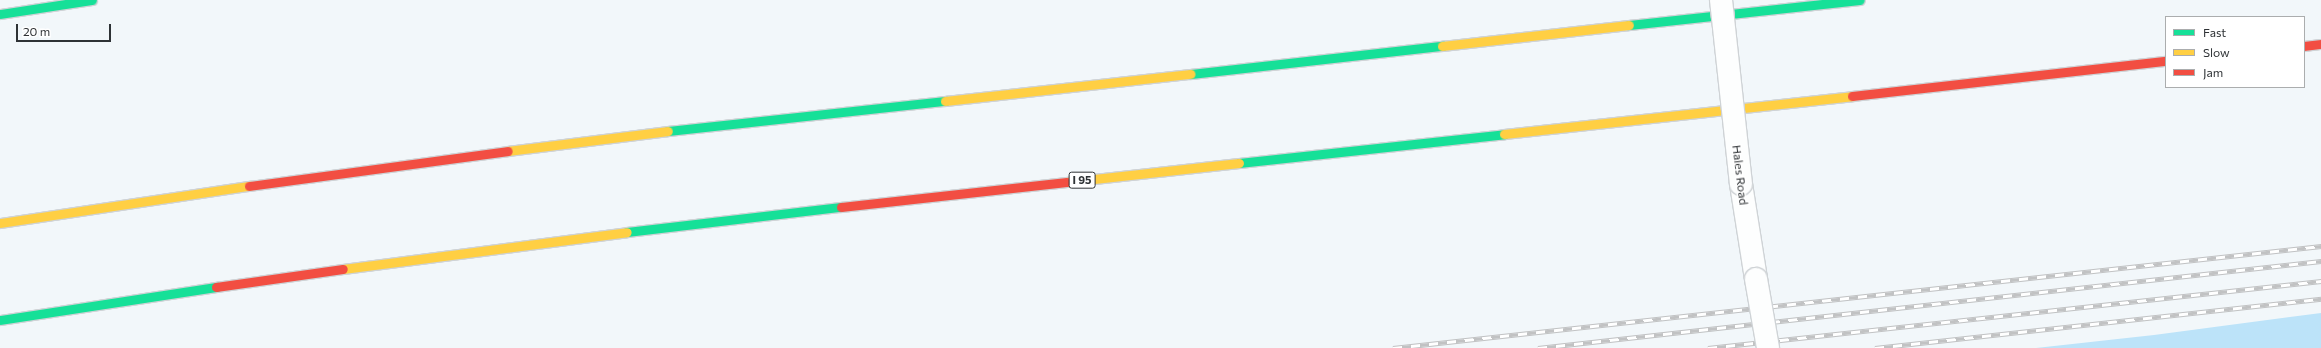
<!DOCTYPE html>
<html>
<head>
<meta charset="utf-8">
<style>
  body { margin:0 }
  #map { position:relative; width:2321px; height:348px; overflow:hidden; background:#f2f7fa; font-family:Commissioner,sans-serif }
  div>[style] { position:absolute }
  .green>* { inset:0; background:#bce3f9 }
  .roads { filter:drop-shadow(1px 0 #cfd3d6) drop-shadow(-1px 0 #cfd3d6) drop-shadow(0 1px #cfd3d6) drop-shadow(0 -1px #cfd3d6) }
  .street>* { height:22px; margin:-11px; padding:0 11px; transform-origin:11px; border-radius:11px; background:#fdfefe }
  .fast>* { height:9px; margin:-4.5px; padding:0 4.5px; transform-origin:4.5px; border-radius:4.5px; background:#16e098 }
  .slow>* { height:9px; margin:-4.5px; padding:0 4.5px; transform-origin:4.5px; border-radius:4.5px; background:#ffcf43 }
  .jam>* { height:9px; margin:-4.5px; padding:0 4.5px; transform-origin:4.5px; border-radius:4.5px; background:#f24e42 }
  .rail>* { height:4.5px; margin-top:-2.25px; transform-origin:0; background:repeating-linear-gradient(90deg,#fff 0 9px,#c1c2c3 0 18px); box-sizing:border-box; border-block:1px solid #c1c2c3 }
  .bridges { filter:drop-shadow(1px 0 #cfd3d6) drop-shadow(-1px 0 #cfd3d6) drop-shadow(0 1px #cfd3d6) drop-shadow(0 -1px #cfd3d6) }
  .street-bridge>* { height:22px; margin:-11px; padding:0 11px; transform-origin:11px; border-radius:11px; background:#fdfefe }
  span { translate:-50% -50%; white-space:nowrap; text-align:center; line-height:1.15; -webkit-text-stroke:3px #fff; paint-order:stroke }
  .shield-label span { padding:1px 3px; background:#fff; border:1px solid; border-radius:3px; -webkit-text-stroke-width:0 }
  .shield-label { font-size:11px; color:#2e3235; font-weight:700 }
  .street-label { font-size:12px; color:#2e3235 }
  .legend { position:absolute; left:2165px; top:16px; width:140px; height:72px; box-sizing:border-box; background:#fff; border:1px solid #abadae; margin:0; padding:5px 7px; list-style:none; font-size:12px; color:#2e3235 }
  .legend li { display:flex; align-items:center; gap:8px; height:20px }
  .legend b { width:20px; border:1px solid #abadae }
  .scale { position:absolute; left:16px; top:24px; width:95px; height:18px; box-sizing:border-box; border:2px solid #2e3235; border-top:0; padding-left:5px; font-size:12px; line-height:14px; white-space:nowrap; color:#2e3235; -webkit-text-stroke:3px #fff; paint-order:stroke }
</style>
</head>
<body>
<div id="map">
  <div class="green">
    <i style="clip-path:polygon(2321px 313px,2321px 348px,2036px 348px,2154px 335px)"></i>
  </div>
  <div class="roads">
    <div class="street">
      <i style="left:1741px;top:184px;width:96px;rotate:81deg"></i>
    </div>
    <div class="fast">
      <i style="left:0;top:14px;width:93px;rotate:-8.7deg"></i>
      <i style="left:1629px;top:25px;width:232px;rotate:-6.2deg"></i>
      <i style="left:1191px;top:74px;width:253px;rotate:-6.4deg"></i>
      <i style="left:668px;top:131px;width:279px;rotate:-6.2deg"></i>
      <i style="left:1239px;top:163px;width:267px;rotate:-6.2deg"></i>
      <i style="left:627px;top:232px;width:215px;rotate:-6.7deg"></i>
      <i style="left:0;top:320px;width:219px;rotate:-8.7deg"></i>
    </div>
    <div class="slow">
      <i style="left:1442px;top:46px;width:188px;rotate:-6.4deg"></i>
      <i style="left:945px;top:101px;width:247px;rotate:-6.3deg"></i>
      <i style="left:1504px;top:134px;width:350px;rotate:-6.2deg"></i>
      <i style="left:508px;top:151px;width:161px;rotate:-7.1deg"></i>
      <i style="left:1067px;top:182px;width:173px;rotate:-6.3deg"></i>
      <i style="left:0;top:223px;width:252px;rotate:-8.5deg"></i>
      <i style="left:343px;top:269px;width:286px;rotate:-7.4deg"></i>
    </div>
    <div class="jam">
      <i style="left:2304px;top:46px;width:17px;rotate:-7deg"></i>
      <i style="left:1852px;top:96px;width:316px;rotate:-6.4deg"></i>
      <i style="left:249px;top:186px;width:261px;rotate:-7.7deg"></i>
      <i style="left:841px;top:207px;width:227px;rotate:-6.3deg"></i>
      <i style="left:216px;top:287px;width:128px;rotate:-8.1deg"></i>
    </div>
  </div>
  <div class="rail">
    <i style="left:1393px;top:348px;width:934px;rotate:-6.27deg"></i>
    <i style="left:1538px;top:348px;width:788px;rotate:-6.34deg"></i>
    <i style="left:1708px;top:348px;width:617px;rotate:-6.24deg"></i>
    <i style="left:1875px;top:348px;width:449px;rotate:-6.3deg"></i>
  </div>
  <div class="bridges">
    <div class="street-bridge">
      <i style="left:1721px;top:0;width:185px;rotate:83.8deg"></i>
      <i style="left:1756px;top:279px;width:70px;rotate:80.1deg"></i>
    </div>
  </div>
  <div class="shield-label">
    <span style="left:1082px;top:180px">I 95</span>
  </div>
  <div class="street-label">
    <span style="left:1740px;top:175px;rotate:83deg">Hales Road</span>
  </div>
  <ul class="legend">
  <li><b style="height:5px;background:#16e098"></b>Fast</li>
  <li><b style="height:5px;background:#ffcf43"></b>Slow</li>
  <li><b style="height:5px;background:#f24e42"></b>Jam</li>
  </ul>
  <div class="scale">20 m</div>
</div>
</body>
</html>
